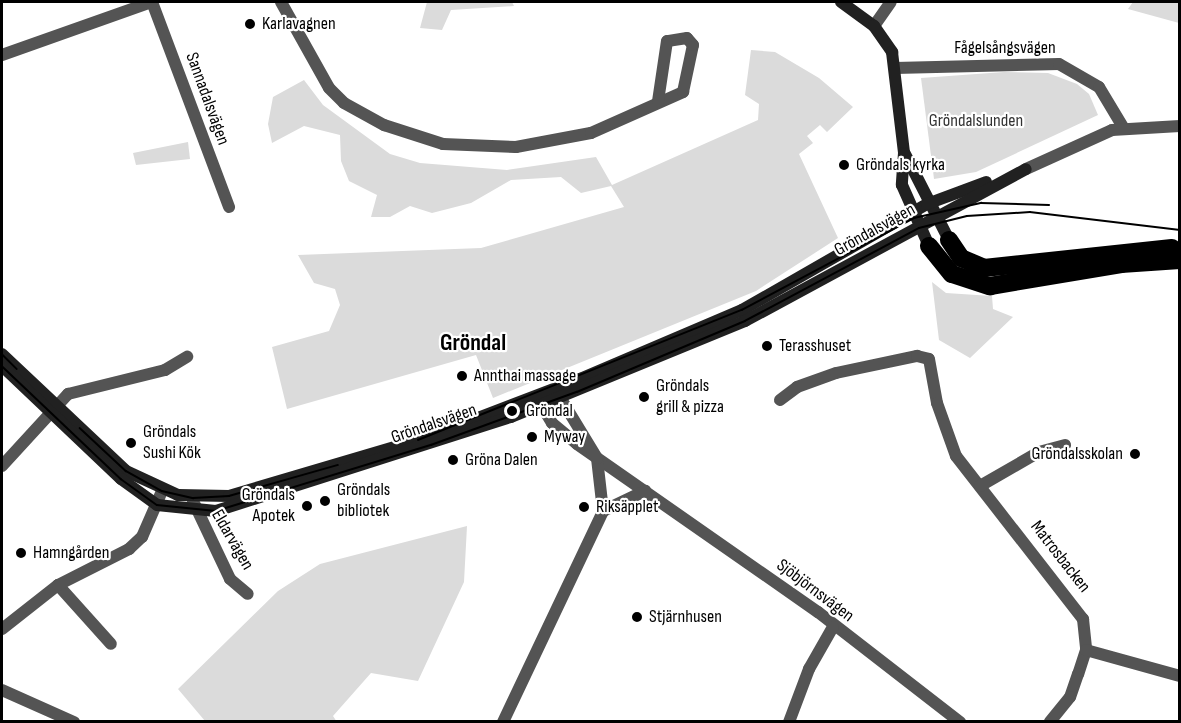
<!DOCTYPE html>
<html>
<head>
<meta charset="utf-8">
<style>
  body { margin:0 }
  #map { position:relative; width:1181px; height:723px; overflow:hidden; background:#fff; font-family:"Sofia Sans Condensed",sans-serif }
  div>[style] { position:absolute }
  .green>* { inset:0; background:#dbdbdb }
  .street>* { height:12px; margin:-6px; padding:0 6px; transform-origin:6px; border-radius:6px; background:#545454 }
  .secondary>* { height:12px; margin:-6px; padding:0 6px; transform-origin:6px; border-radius:6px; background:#212121 }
  .highway>* { height:18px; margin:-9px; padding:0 9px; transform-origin:9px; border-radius:9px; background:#000 }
  .tram>* { height:1.5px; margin:-0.75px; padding:0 0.75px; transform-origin:0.75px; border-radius:0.75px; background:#000 }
  .dots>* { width:16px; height:16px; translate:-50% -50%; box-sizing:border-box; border:3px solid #fff; border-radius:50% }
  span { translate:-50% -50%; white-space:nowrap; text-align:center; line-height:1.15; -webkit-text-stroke:4.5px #fff; paint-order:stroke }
  .poi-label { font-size:18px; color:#000 }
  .left { translate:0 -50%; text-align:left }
  .right { translate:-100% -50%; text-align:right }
  .street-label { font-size:18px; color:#000 }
  .park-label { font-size:18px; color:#323232 }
  .district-label { font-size:24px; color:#000; font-weight:700 }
  .frame { position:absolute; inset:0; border:3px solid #000; pointer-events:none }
</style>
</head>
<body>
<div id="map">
  <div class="green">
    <i style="clip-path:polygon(427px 2px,512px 2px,514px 6px,451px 10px,442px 30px,420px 28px)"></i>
    <i style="clip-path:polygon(1133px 2px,1179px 2px,1179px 23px,1128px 9px)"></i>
    <i style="clip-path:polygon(751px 50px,775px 52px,819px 78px,853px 107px,827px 132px,820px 125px,807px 136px,813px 143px,799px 154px,838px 238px,756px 291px,493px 398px,476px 355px,287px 409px,272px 347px,329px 331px,340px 305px,335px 289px,314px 283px,298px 255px,481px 248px,624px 207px,611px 186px,581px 193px,561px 177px,511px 180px,471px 203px,432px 213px,410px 206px,390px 217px,371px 217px,377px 195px,349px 181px,341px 161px,340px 135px,304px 126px,272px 143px,268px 124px,273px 97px,304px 80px,323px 105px,390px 154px,420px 163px,507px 170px,596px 157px,612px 185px,758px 120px,759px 104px,745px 95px)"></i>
    <i style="clip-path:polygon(1004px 72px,1048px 73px,1077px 84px,1089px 94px,1098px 115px,976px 172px,934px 179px,921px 78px)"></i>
    <i style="clip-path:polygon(188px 142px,190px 159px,136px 165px,133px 153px)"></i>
    <i style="clip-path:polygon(932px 282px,946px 293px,992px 296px,993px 309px,1013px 317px,970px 358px,939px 340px)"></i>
    <i style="clip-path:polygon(467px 526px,464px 582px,418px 681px,371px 673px,333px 716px,337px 722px,205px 721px,178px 689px,278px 591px,320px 564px)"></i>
  </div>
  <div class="street">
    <i style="left:152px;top:2px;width:219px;rotate:69.4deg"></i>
    <i style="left:281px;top:2px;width:98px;rotate:60.8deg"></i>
    <i style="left:329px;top:88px;width:21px;rotate:45deg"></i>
    <i style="left:344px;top:103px;width:46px;rotate:28.8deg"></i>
    <i style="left:384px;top:125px;width:62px;rotate:17.9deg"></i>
    <i style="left:443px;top:144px;width:73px;rotate:2.4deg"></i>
    <i style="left:516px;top:147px;width:76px;rotate:-10.6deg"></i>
    <i style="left:591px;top:133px;width:101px;rotate:-24deg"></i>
    <i style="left:683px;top:92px;width:48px;rotate:-78deg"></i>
    <i style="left:693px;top:45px;width:9px;rotate:-131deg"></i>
    <i style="left:687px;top:38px;width:20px;rotate:171deg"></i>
    <i style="left:667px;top:41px;width:61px;rotate:98.5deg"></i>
    <i style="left:874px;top:26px;width:29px;rotate:-55deg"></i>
    <i style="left:2px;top:55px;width:159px;rotate:-19.5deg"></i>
    <i style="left:895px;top:68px;width:164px;rotate:-1.4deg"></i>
    <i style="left:1059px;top:64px;width:46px;rotate:29.9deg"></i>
    <i style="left:1099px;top:87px;width:47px;rotate:59deg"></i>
    <i style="left:1026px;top:169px;width:94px;rotate:-24.4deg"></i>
    <i style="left:1112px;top:130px;width:68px;rotate:-3.4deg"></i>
    <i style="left:537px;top:398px;width:29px;rotate:59deg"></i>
    <i style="left:552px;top:423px;width:33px;rotate:40deg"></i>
    <i style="left:577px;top:444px;width:294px;rotate:34.9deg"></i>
    <i style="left:818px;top:612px;width:180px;rotate:37.8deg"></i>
    <i style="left:780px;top:400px;width:21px;rotate:-37deg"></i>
    <i style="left:797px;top:387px;width:41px;rotate:-19.7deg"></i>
    <i style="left:836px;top:373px;width:83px;rotate:-11.9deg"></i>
    <i style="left:917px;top:356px;width:12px;rotate:14deg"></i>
    <i style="left:929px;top:359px;width:45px;rotate:79.7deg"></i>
    <i style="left:937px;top:403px;width:56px;rotate:70.3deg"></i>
    <i style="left:956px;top:456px;width:207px;rotate:52.1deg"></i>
    <i style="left:1083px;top:619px;width:31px;rotate:84deg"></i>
    <i style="left:1086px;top:650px;width:25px;rotate:108deg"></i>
    <i style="left:1078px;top:674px;width:24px;rotate:109deg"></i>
    <i style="left:1070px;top:697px;width:32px;rotate:129deg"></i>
    <i style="left:2px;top:466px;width:98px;rotate:-47.5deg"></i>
    <i style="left:68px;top:394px;width:100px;rotate:-13.9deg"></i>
    <i style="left:165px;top:370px;width:26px;rotate:-31deg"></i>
    <i style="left:980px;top:486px;width:68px;rotate:-30deg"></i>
    <i style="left:1039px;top:452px;width:27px;rotate:-15deg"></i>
    <i style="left:193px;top:501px;width:86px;rotate:64.6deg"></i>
    <i style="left:230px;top:579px;width:23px;rotate:40deg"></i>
    <i style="left:603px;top:511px;width:47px;rotate:-25.5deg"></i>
    <i style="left:58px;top:585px;width:79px;rotate:48.1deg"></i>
    <i style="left:2px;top:629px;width:71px;rotate:-38.2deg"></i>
    <i style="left:58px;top:585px;width:80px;rotate:-26.9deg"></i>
    <i style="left:129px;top:549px;width:18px;rotate:-43deg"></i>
    <i style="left:142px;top:537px;width:50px;rotate:-66.5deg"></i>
    <i style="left:1086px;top:650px;width:98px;rotate:15.5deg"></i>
    <i style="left:2px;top:690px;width:79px;rotate:24deg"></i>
    <i style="left:503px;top:722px;width:233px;rotate:-64.6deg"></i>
    <i style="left:603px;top:511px;width:53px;rotate:-96.5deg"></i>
    <i style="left:597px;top:458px;width:81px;rotate:-121.3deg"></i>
    <i style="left:789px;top:722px;width:57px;rotate:-69.3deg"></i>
    <i style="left:809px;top:669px;width:48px;rotate:-60.3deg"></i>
  </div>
  <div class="secondary">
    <i style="left:841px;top:2px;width:41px;rotate:36deg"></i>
    <i style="left:874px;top:26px;width:32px;rotate:55deg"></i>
    <i style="left:892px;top:52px;width:102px;rotate:83.2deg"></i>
    <i style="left:904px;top:153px;width:32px;rotate:94deg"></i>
    <i style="left:902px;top:185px;width:67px;rotate:66.1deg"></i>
    <i style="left:905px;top:154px;width:97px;rotate:62.9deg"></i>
    <i style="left:2px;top:354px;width:170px;rotate:43.3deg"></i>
    <i style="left:126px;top:471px;width:57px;rotate:24.8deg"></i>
    <i style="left:178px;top:495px;width:51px;rotate:1.1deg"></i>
    <i style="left:229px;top:496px;width:208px;rotate:-16.5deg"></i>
    <i style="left:428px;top:437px;width:163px;rotate:-20.9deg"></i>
    <i style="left:580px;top:379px;width:176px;rotate:-23.1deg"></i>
    <i style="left:742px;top:310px;width:213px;rotate:-29.8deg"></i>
    <i style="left:927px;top:204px;width:63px;rotate:-20.4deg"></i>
    <i style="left:2px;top:366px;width:164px;rotate:43.5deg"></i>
    <i style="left:121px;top:479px;width:44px;rotate:35.8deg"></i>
    <i style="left:157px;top:505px;width:59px;rotate:5.8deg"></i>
    <i style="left:216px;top:511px;width:310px;rotate:-17.7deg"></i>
    <i style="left:511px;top:417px;width:253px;rotate:-22.3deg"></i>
    <i style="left:745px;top:321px;width:319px;rotate:-28.4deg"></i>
  </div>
  <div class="highway">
    <i style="left:949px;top:240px;width:22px;rotate:56deg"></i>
    <i style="left:961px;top:258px;width:25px;rotate:23deg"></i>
    <i style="left:984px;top:268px;width:189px;rotate:-6.1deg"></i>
    <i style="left:929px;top:246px;width:36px;rotate:51deg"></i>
    <i style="left:952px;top:274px;width:40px;rotate:18deg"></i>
    <i style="left:990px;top:286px;width:133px;rotate:-9.5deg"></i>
    <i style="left:1121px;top:264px;width:59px;rotate:-3.9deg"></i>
  </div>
  <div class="tram">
    <i style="left:2px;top:354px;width:21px;rotate:45deg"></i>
    <i style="left:2px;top:366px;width:164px;rotate:43.5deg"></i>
    <i style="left:121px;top:479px;width:44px;rotate:35.8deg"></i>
    <i style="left:157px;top:505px;width:59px;rotate:5.8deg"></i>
    <i style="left:216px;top:511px;width:225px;rotate:-17.1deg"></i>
    <i style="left:431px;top:445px;width:155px;rotate:-20deg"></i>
    <i style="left:577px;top:392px;width:182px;rotate:-22.9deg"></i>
    <i style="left:745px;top:321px;width:197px;rotate:-28.1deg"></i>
    <i style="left:919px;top:228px;width:49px;rotate:-14deg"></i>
    <i style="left:967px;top:216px;width:63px;rotate:-3.6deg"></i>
    <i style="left:1030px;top:212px;width:151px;rotate:6.8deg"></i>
    <i style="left:80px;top:428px;width:63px;rotate:43.1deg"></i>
    <i style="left:126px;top:471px;width:41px;rotate:29.1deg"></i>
    <i style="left:162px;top:491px;width:32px;rotate:13deg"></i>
    <i style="left:193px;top:498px;width:36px;rotate:-3deg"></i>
    <i style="left:229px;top:496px;width:113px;rotate:-15.9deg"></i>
    <i style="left:418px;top:440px;width:349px;rotate:-21.9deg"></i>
    <i style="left:742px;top:310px;width:195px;rotate:-28.1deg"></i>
    <i style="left:914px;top:218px;width:69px;rotate:-12.6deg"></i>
    <i style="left:981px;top:203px;width:68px;rotate:1.7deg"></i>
  </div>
  <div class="dots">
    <i style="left:250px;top:24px;background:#000"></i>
    <i style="left:844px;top:165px;background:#000"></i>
    <i style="left:767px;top:346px;background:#000"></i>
    <i style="left:462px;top:376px;background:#000"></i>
    <i style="left:644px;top:397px;background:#000"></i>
    <i style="left:512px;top:411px;background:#000"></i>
    <i style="left:532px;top:437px;background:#000"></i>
    <i style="left:131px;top:443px;background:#000"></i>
    <i style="left:1135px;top:454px;background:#000"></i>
    <i style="left:453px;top:460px;background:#000"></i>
    <i style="left:325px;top:501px;background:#000"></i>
    <i style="left:307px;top:506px;background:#000"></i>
    <i style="left:584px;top:507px;background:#000"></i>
    <i style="left:21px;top:553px;background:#000"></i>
    <i style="left:637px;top:617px;background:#000"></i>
  </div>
  <div class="poi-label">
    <span class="left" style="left:262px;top:24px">Karlavagnen</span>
    <span class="left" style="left:856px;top:165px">Gröndals kyrka</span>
    <span class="left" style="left:779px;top:346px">Terasshuset</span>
    <span class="left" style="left:474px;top:376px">Annthai massage</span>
    <span class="left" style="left:656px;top:397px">Gröndals<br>grill &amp; pizza</span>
    <span class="left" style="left:526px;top:411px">Gröndal</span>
    <span class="left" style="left:143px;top:443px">Gröndals<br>Sushi Kök</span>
    <span class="left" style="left:544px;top:437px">Myway</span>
    <span class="right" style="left:1123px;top:454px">Gröndalsskolan</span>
    <span class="left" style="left:465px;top:460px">Gröna Dalen</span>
    <span class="left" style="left:337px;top:501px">Gröndals<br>bibliotek</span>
    <span class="right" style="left:295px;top:506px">Gröndals<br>Apotek</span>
    <span class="left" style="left:596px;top:507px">Riksäpplet</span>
    <span class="left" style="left:33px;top:553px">Hamngården</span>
    <span class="left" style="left:649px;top:617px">Stjärnhusen</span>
  </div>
  <div class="street-label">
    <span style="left:1005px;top:48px">Fågelsångsvägen</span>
    <span style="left:207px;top:99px;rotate:70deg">Sannadalsvägen</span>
    <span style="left:875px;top:230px;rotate:-29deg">Gröndalsvägen</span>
    <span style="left:434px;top:424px;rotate:-19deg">Gröndalsvägen</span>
    <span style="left:232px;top:540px;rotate:60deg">Eldarvägen</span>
    <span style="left:1060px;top:557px;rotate:52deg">Matrosbacken</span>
    <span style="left:815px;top:591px;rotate:37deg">Sjöbjörnsvägen</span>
  </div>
  <div class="park-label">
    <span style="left:976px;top:121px">Gröndalslunden</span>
  </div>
  <div class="district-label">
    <span style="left:473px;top:343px">Gröndal</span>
  </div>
  <div class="frame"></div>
</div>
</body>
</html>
